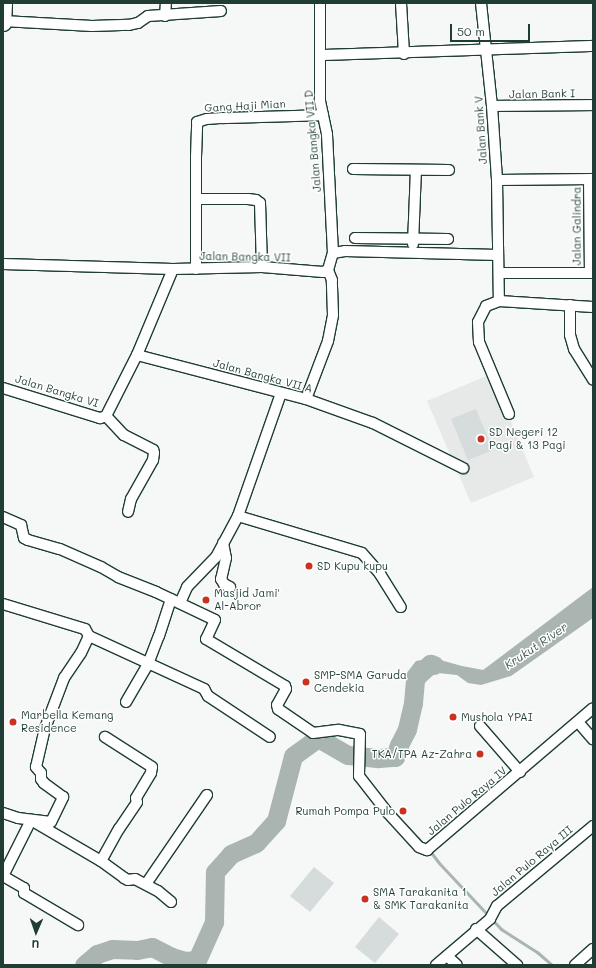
<!DOCTYPE html>
<html>
<head>
<meta charset="utf-8">
<style>
  body { margin:0 }
  #map { position:relative; width:596px; height:968px; overflow:hidden; background:#f6f7f7; font-family:Mali,sans-serif }
  div>[style] { position:absolute }
  .built>* { inset:0; background:#e6e9e8 }
  .green>* { inset:0; background:#d6dcdb }
  .water>* { inset:0; background:#aab5b1 }
  .stream>* { height:3px; margin:-1.5px; padding:0 1.5px; transform-origin:1.5px; border-radius:1.5px; background:#aab5b1 }
  .river>* { height:19px; margin:-9.5px; padding:0 9.5px; transform-origin:9.5px; border-radius:9.5px; background:#aab5b1 }
  .roads { filter:drop-shadow(1px 0 #1f3d34) drop-shadow(-1px 0 #1f3d34) drop-shadow(0 1px #1f3d34) drop-shadow(0 -1px #1f3d34) }
  .street>* { height:10px; margin:-5px; padding:0 5px; transform-origin:5px; border-radius:5px; background:#fff }
  .secondary>* { height:15px; margin:-7.5px; padding:0 7.5px; transform-origin:7.5px; border-radius:7.5px; background:#fff }
  .dots>* { width:11px; height:11px; translate:-50% -50%; box-sizing:border-box; border:2px solid #fff; border-radius:50% }
  span { translate:-50% -50%; white-space:nowrap; text-align:center; line-height:1.15; -webkit-text-stroke:3px #fff; paint-order:stroke }
  .street-label { font-size:11px; color:#1f3d34 }
  .poi-label { font-size:11px; color:#1f3d34 }
  .left { translate:0 -50%; text-align:left }
  .right { translate:-100% -50%; text-align:right }
  .water-label { font-size:12px; color:#49615a; font-style:italic }
  .frame { position:absolute; inset:0; border:4px solid #1f3d34; pointer-events:none }
  .north { position:absolute; left:16px; top:912px; width:40px; height:40px; -webkit-text-stroke:3px #fff; paint-order:stroke; rotate:182deg; font-size:11px; font-weight:700; line-height:16px; text-align:center; color:#1f3d34 }
  .north::after { content:''; display:block; margin:auto; width:14px; height:18px; background:#1f3d34; clip-path:polygon(50% 0,100% 100%,50% 72%,0 100%) }
  .scale { position:absolute; left:450px; top:24px; width:80px; height:18px; box-sizing:border-box; border:2px solid #1f3d34; border-top:0; padding-left:5px; font-size:12px; line-height:14px; white-space:nowrap; color:#1f3d34; -webkit-text-stroke:3px #fff; paint-order:stroke }
</style>
</head>
<body>
<div id="map">
  <div class="built">
    <i style="clip-path:polygon(491px 374px,534px 477px,471px 503px,427px 401px)"></i>
  </div>
  <div class="green">
    <i style="clip-path:polygon(476px 409px,493px 450px,468px 460px,451px 419px)"></i>
    <i style="clip-path:polygon(314px 867px,334px 883px,310px 912px,290px 896px)"></i>
    <i style="clip-path:polygon(379px 917px,399px 934px,375px 963px,355px 947px)"></i>
  </div>
  <div class="water">
    <i style="clip-path:polygon(593px 587px,593px 618px,511px 676px,481px 685px,468px 683px,457px 675px,438px 673px,426px 678px,415px 678px,406px 674px,416px 661px,433px 658px,462px 666px,483px 670px)"></i>
  </div>
  <div class="stream">
    <i style="left:397px;top:816px;width:42px;rotate:46.9deg"></i>
    <i style="left:430px;top:851px;width:15px;rotate:53deg"></i>
    <i style="left:439px;top:863px;width:91px;rotate:46.8deg"></i>
    <i style="left:501px;top:929px;width:43px;rotate:32.6deg"></i>
    <i style="left:537px;top:952px;width:20px;rotate:41deg"></i>
  </div>
  <div class="river">
    <i style="left:84px;top:965px;width:17px;rotate:-40deg"></i>
    <i style="left:97px;top:954px;width:16px;rotate:-18deg"></i>
    <i style="left:112px;top:949px;width:25px;rotate:2deg"></i>
    <i style="left:137px;top:950px;width:15px;rotate:-11deg"></i>
    <i style="left:152px;top:947px;width:22px;rotate:27deg"></i>
    <i style="left:172px;top:957px;width:14px;rotate:17deg"></i>
    <i style="left:185px;top:961px;width:12px;rotate:-5deg"></i>
    <i style="left:197px;top:960px;width:42px;rotate:-65.9deg"></i>
    <i style="left:214px;top:922px;width:50px;rotate:-88.9deg"></i>
    <i style="left:215px;top:872px;width:24px;rotate:-48deg"></i>
    <i style="left:231px;top:854px;width:27px;rotate:-24deg"></i>
    <i style="left:256px;top:843px;width:30px;rotate:-48deg"></i>
    <i style="left:276px;top:821px;width:67px;rotate:-75.3deg"></i>
    <i style="left:293px;top:756px;width:31px;rotate:-36deg"></i>
    <i style="left:318px;top:738px;width:34px;rotate:30deg"></i>
    <i style="left:348px;top:755px;width:31px;rotate:6deg"></i>
    <i style="left:379px;top:758px;width:16px;rotate:-4deg"></i>
    <i style="left:395px;top:757px;width:13px;rotate:-72deg"></i>
    <i style="left:399px;top:745px;width:18px;rotate:-63deg"></i>
    <i style="left:407px;top:729px;width:27px;rotate:-77deg"></i>
    <i style="left:413px;top:703px;width:25px;rotate:-85deg"></i>
    <i style="left:415px;top:678px;width:21px;rotate:-43deg"></i>
    <i style="left:430px;top:664px;width:4px;rotate:14deg"></i>
  </div>
  <div class="roads">
    <div class="street">
      <i style="left:401px;top:3px;width:51px;rotate:86.6deg"></i>
      <i style="left:481px;top:3px;width:104px;rotate:83.9deg"></i>
      <i style="left:492px;top:106px;width:74px;rotate:86.1deg"></i>
      <i style="left:497px;top:180px;width:121px;rotate:89.1deg"></i>
      <i style="left:165px;top:16px;width:13px;rotate:-86deg"></i>
      <i style="left:3px;top:21px;width:89px;rotate:3.2deg"></i>
      <i style="left:92px;top:26px;width:37px;rotate:-2deg"></i>
      <i style="left:129px;top:25px;width:9px;rotate:-13deg"></i>
      <i style="left:138px;top:23px;width:12px;rotate:-35deg"></i>
      <i style="left:148px;top:16px;width:73px;rotate:-3.9deg"></i>
      <i style="left:321px;top:55px;width:272px;rotate:-1.9deg"></i>
      <i style="left:492px;top:106px;width:101px;rotate:-0.6deg"></i>
      <i style="left:353px;top:169px;width:96px;rotate:0.6deg"></i>
      <i style="left:589px;top:179px;width:93px;rotate:89.4deg"></i>
      <i style="left:497px;top:180px;width:96px;rotate:-0.6deg"></i>
      <i style="left:196px;top:199px;width:52px"></i>
      <i style="left:248px;top:199px;width:8px;rotate:7deg"></i>
      <i style="left:256px;top:200px;width:5px;rotate:37deg"></i>
      <i style="left:260px;top:203px;width:64px;rotate:88.2deg"></i>
      <i style="left:355px;top:238px;width:93px;rotate:0.6deg"></i>
      <i style="left:413px;top:244px;width:74px;rotate:-87.7deg"></i>
      <i style="left:333px;top:253px;width:12px;rotate:-9deg"></i>
      <i style="left:345px;top:251px;width:153px;rotate:1.5deg"></i>
      <i style="left:3px;top:264px;width:170px;rotate:1.7deg"></i>
      <i style="left:173px;top:269px;width:89px;rotate:-1.3deg"></i>
      <i style="left:262px;top:267px;width:61px;rotate:4.7deg"></i>
      <i style="left:323px;top:272px;width:5px;rotate:-22deg"></i>
      <i style="left:328px;top:270px;width:18px;rotate:-74deg"></i>
      <i style="left:333px;top:253px;width:119px;rotate:-92.9deg"></i>
      <i style="left:327px;top:134px;width:35px;rotate:-102deg"></i>
      <i style="left:320px;top:100px;width:97px;rotate:-90deg"></i>
      <i style="left:196px;top:269px;width:112px;rotate:-90deg"></i>
      <i style="left:196px;top:157px;width:35px;rotate:-88deg"></i>
      <i style="left:197px;top:122px;width:10px;rotate:-17deg"></i>
      <i style="left:207px;top:119px;width:16px;rotate:-4deg"></i>
      <i style="left:223px;top:118px;width:100px;rotate:-1.7deg"></i>
      <i style="left:500px;top:273px;width:93px"></i>
      <i style="left:570px;top:305px;width:30px;rotate:90deg"></i>
      <i style="left:570px;top:335px;width:15px;rotate:74deg"></i>
      <i style="left:574px;top:349px;width:36px;rotate:58deg"></i>
      <i style="left:137px;top:355px;width:175px;rotate:14.6deg"></i>
      <i style="left:306px;top:399px;width:71px;rotate:19.7deg"></i>
      <i style="left:373px;top:423px;width:101px;rotate:26.6deg"></i>
      <i style="left:3px;top:388px;width:102px;rotate:17.2deg"></i>
      <i style="left:100px;top:418px;width:6px;rotate:-18deg"></i>
      <i style="left:106px;top:416px;width:68px;rotate:-63.1deg"></i>
      <i style="left:137px;top:355px;width:93px;rotate:-67.3deg"></i>
      <i style="left:306px;top:399px;width:62px;rotate:-69.2deg"></i>
      <i style="left:328px;top:341px;width:26px;rotate:-79deg"></i>
      <i style="left:333px;top:315px;width:35px;rotate:-92deg"></i>
      <i style="left:332px;top:280px;width:11px;rotate:-112deg"></i>
      <i style="left:509px;top:414px;width:78px;rotate:-112.6deg"></i>
      <i style="left:479px;top:342px;width:20px;rotate:-93deg"></i>
      <i style="left:478px;top:322px;width:18px;rotate:-63deg"></i>
      <i style="left:486px;top:306px;width:14px;rotate:-21deg"></i>
      <i style="left:499px;top:301px;width:94px;rotate:3.7deg"></i>
      <i style="left:106px;top:416px;width:26px;rotate:47deg"></i>
      <i style="left:124px;top:435px;width:33px;rotate:27deg"></i>
      <i style="left:153px;top:450px;width:3px;rotate:72deg"></i>
      <i style="left:154px;top:453px;width:7px;rotate:98deg"></i>
      <i style="left:153px;top:460px;width:45px;rotate:119.4deg"></i>
      <i style="left:131px;top:499px;width:13px;rotate:103deg"></i>
      <i style="left:238px;top:516px;width:129px;rotate:16.6deg"></i>
      <i style="left:362px;top:553px;width:28px;rotate:49deg"></i>
      <i style="left:380px;top:574px;width:39px;rotate:58deg"></i>
      <i style="left:3px;top:517px;width:20px;rotate:24deg"></i>
      <i style="left:21px;top:525px;width:13px;rotate:77deg"></i>
      <i style="left:24px;top:538px;width:4px;rotate:27deg"></i>
      <i style="left:28px;top:540px;width:33px;rotate:16deg"></i>
      <i style="left:60px;top:549px;width:45px;rotate:23.7deg"></i>
      <i style="left:101px;top:567px;width:20px;rotate:30deg"></i>
      <i style="left:118px;top:577px;width:41px;rotate:21.5deg"></i>
      <i style="left:156px;top:592px;width:65px;rotate:25.4deg"></i>
      <i style="left:215px;top:620px;width:21px;rotate:115deg"></i>
      <i style="left:206px;top:639px;width:92px;rotate:30.7deg"></i>
      <i style="left:285px;top:686px;width:3px;rotate:72deg"></i>
      <i style="left:286px;top:689px;width:18px;rotate:119deg"></i>
      <i style="left:277px;top:705px;width:4px;rotate:76deg"></i>
      <i style="left:278px;top:709px;width:42px;rotate:34.4deg"></i>
      <i style="left:313px;top:733px;width:26px;rotate:-7deg"></i>
      <i style="left:339px;top:730px;width:21px;rotate:11deg"></i>
      <i style="left:360px;top:734px;width:42px;rotate:91.4deg"></i>
      <i style="left:359px;top:776px;width:46px;rotate:52.1deg"></i>
      <i style="left:387px;top:812px;width:47px;rotate:47.6deg"></i>
      <i style="left:419px;top:847px;width:9px;rotate:21deg"></i>
      <i style="left:427px;top:850px;width:218px;rotate:-40.5deg"></i>
      <i style="left:223px;top:543px;width:15px;rotate:79deg"></i>
      <i style="left:226px;top:558px;width:22px;rotate:103deg"></i>
      <i style="left:221px;top:579px;width:6px;rotate:59deg"></i>
      <i style="left:224px;top:584px;width:7px;rotate:27deg"></i>
      <i style="left:180px;top:603px;width:17px;rotate:-66deg"></i>
      <i style="left:187px;top:587px;width:42px;rotate:-46deg"></i>
      <i style="left:216px;top:557px;width:47px;rotate:-61.8deg"></i>
      <i style="left:238px;top:516px;width:130px;rotate:-70.7deg"></i>
      <i style="left:3px;top:604px;width:86px;rotate:17deg"></i>
      <i style="left:85px;top:629px;width:8px;rotate:60deg"></i>
      <i style="left:89px;top:636px;width:127px;rotate:24.7deg"></i>
      <i style="left:204px;top:689px;width:8px;rotate:60deg"></i>
      <i style="left:208px;top:696px;width:74px;rotate:33.5deg"></i>
      <i style="left:126px;top:702px;width:44px;rotate:-59.9deg"></i>
      <i style="left:148px;top:664px;width:30px;rotate:-69deg"></i>
      <i style="left:159px;top:636px;width:39px;rotate:-72deg"></i>
      <i style="left:578px;top:722px;width:23px;rotate:49deg"></i>
      <i style="left:480px;top:726px;width:61px;rotate:49deg"></i>
      <i style="left:3px;top:813px;width:16px;rotate:18deg"></i>
      <i style="left:18px;top:818px;width:33px;rotate:7deg"></i>
      <i style="left:51px;top:822px;width:28px;rotate:-64deg"></i>
      <i style="left:63px;top:797px;width:24px;rotate:-144deg"></i>
      <i style="left:44px;top:783px;width:5px;rotate:-127deg"></i>
      <i style="left:41px;top:779px;width:6px;rotate:-90deg"></i>
      <i style="left:41px;top:773px;width:8px;rotate:-130deg"></i>
      <i style="left:36px;top:767px;width:37px;rotate:-77deg"></i>
      <i style="left:44px;top:731px;width:57px;rotate:-69.3deg"></i>
      <i style="left:64px;top:678px;width:30px;rotate:-56deg"></i>
      <i style="left:81px;top:653px;width:19px;rotate:-65deg"></i>
      <i style="left:36px;top:823px;width:75px;rotate:30.3deg"></i>
      <i style="left:101px;top:861px;width:29px;rotate:36deg"></i>
      <i style="left:124px;top:878px;width:4px;rotate:27deg"></i>
      <i style="left:128px;top:880px;width:7px;rotate:-8deg"></i>
      <i style="left:135px;top:879px;width:26px;rotate:28deg"></i>
      <i style="left:158px;top:891px;width:17px;rotate:40deg"></i>
      <i style="left:101px;top:861px;width:37px;rotate:-61deg"></i>
      <i style="left:119px;top:829px;width:32px;rotate:-56deg"></i>
      <i style="left:137px;top:802px;width:4px;rotate:-104deg"></i>
      <i style="left:136px;top:798px;width:29px;rotate:-59deg"></i>
      <i style="left:151px;top:773px;width:6px;rotate:-81deg"></i>
      <i style="left:152px;top:767px;width:56px;rotate:-147.4deg"></i>
      <i style="left:3px;top:876px;width:24px;rotate:30deg"></i>
      <i style="left:24px;top:888px;width:5px;rotate:90deg"></i>
      <i style="left:24px;top:893px;width:63px;rotate:30.7deg"></i>
      <i style="left:3px;top:876px;width:63px;rotate:-63.4deg"></i>
      <i style="left:146px;top:884px;width:108px;rotate:-55.6deg"></i>
      <i style="left:476px;top:929px;width:55px;rotate:41.3deg"></i>
      <i style="left:447px;top:956px;width:13px;rotate:42deg"></i>
      <i style="left:436px;top:965px;width:71px;rotate:-40.4deg"></i>
      <i style="left:490px;top:919px;width:15px;rotate:-62deg"></i>
      <i style="left:497px;top:906px;width:125px;rotate:-39.8deg"></i>
      <i style="left:575px;top:965px;width:24px;rotate:-42deg"></i>
    </div>
    <div class="secondary">
      <i style="left:3px;top:23px;width:20px;rotate:-87deg"></i>
    </div>
  </div>
  <div class="dots">
    <i style="left:481px;top:439px;background:#c8321e"></i>
    <i style="left:309px;top:566px;background:#c8321e"></i>
    <i style="left:206px;top:600px;background:#c8321e"></i>
    <i style="left:306px;top:682px;background:#c8321e"></i>
    <i style="left:453px;top:717px;background:#c8321e"></i>
    <i style="left:13px;top:722px;background:#c8321e"></i>
    <i style="left:480px;top:754px;background:#c8321e"></i>
    <i style="left:403px;top:811px;background:#c8321e"></i>
    <i style="left:365px;top:899px;background:#c8321e"></i>
  </div>
  <div class="street-label">
    <span style="left:542px;top:94px;rotate:-1deg">Jalan Bank I</span>
    <span style="left:245px;top:106px;rotate:-3deg">Gang Haji Mian</span>
    <span style="left:481px;top:130px;rotate:-94deg">Jalan Bank V</span>
    <span style="left:313px;top:141px;rotate:-95deg">Jalan Bangka VII D</span>
    <span style="left:577px;top:226px;rotate:-90deg">Jalan Galindra</span>
    <span style="left:245px;top:257px;rotate:1deg">Jalan Bangka VII</span>
    <span style="left:263px;top:376px;rotate:15deg">Jalan Bangka VII A</span>
    <span style="left:57px;top:391px;rotate:17deg">Jalan Bangka VI</span>
    <span style="left:467px;top:801px;rotate:-40deg">Jalan Pulo Raya IV</span>
    <span style="left:532px;top:861px;rotate:-40deg">Jalan Pulo Raya III</span>
  </div>
  <div class="poi-label">
    <span class="left" style="left:489px;top:439px">SD Negeri 12<br>Pagi &amp; 13 Pagi</span>
    <span class="left" style="left:317px;top:566px">SD Kupu kupu</span>
    <span class="left" style="left:214px;top:600px">Masjid Jami'<br>Al-Abror</span>
    <span class="left" style="left:314px;top:682px">SMP-SMA Garuda<br>Cendekia</span>
    <span class="left" style="left:21px;top:722px">Marbella Kemang<br>Residence</span>
    <span class="left" style="left:461px;top:717px">Mushola YPAI</span>
    <span class="right" style="left:472px;top:754px">TKA/TPA Az-Zahra</span>
    <span class="right" style="left:395px;top:811px">Rumah Pompa Pulo</span>
    <span class="left" style="left:373px;top:899px">SMA Tarakanita 1<br>&amp; SMK Tarakanita</span>
  </div>
  <div class="water-label">
    <span style="left:536px;top:646px;rotate:-34deg">Krukut River</span>
  </div>
  <div class="frame"></div>
  <div class="north">U</div>
  <div class="scale">50 m</div>
</div>
</body>
</html>
